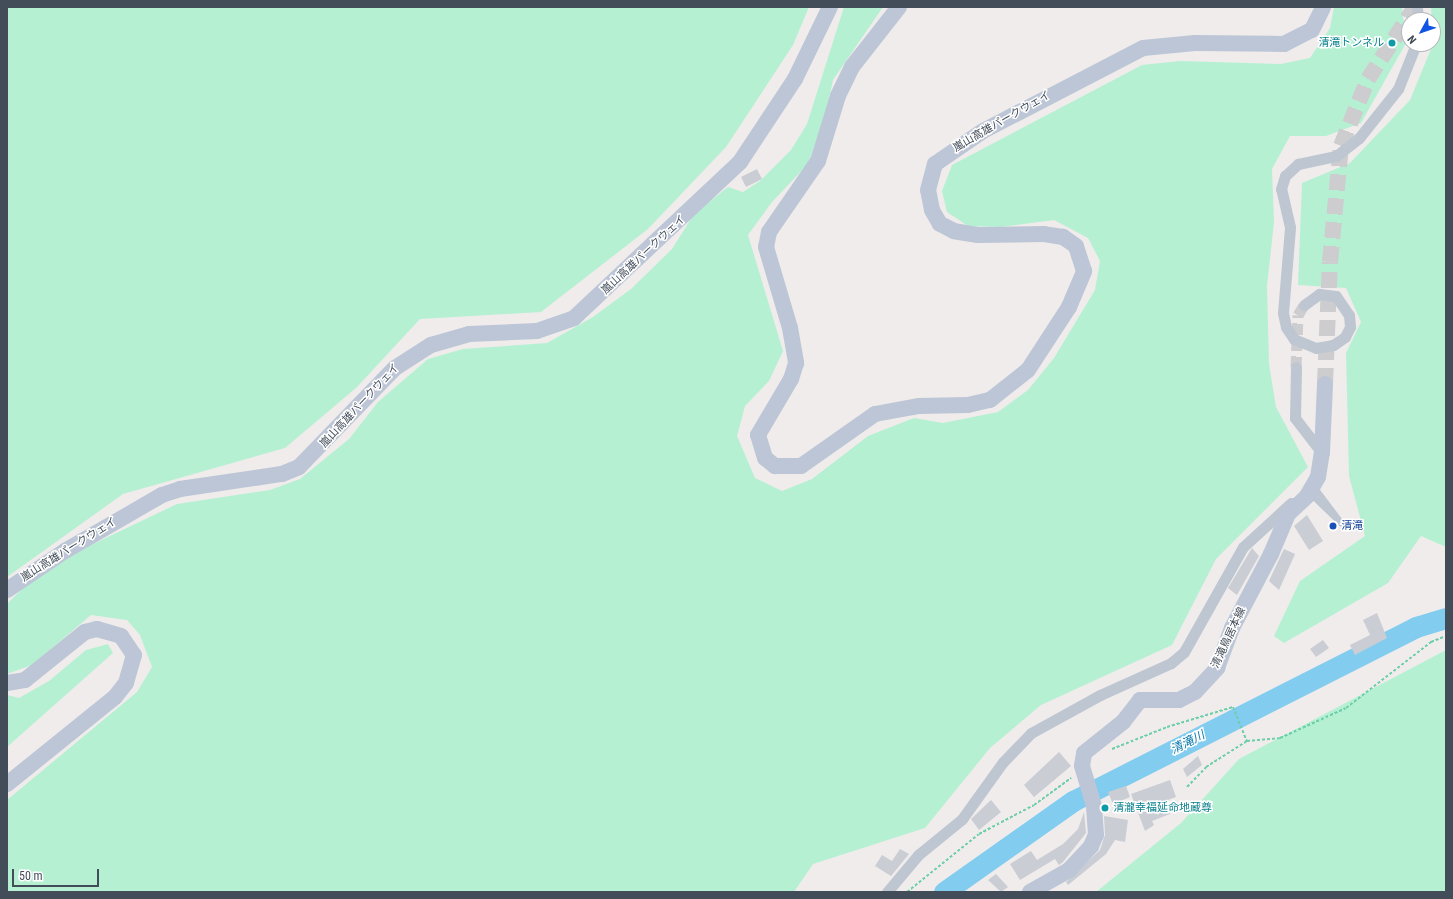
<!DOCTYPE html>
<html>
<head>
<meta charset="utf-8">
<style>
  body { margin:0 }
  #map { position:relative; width:1453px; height:899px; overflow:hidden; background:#efeceb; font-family:"Roboto Condensed","Noto Sans JP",sans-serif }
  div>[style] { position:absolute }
  .green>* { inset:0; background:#b6f0d3 }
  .river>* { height:21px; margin:-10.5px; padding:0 10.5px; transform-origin:10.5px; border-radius:10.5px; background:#81ccef }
  .building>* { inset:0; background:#cacdd4 }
  .street-tunnel>* { height:11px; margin-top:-5.5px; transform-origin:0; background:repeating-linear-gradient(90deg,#cdccce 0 11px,transparent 0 16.5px) }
  .secondary-tunnel>* { height:16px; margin-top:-8px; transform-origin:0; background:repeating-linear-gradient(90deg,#cdccce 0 16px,transparent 0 24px) }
  .path>* { height:2px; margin-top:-1px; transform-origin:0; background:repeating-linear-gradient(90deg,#6dcfaa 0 3px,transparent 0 5px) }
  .lane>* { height:5.5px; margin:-2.75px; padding:0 2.75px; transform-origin:2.75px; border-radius:2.75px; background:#bec6d2 }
  .street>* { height:11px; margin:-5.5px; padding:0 5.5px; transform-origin:5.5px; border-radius:5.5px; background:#bec6d2 }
  .secondary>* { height:16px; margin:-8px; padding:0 8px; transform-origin:8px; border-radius:8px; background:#bdc6d6 }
  .secondary-bridge>* { height:16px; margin:-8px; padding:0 8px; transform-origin:8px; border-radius:8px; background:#bdc6d6 }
  .dots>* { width:11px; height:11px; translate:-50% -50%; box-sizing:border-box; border:2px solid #fff; border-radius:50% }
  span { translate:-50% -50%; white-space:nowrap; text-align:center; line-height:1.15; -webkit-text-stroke:3px #fff; paint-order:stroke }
  .culture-label { font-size:11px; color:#0d838f }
  .right { translate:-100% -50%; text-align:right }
  .left { translate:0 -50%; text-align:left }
  .street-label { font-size:11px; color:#434d5a }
  .transit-label { font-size:11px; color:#164399 }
  .water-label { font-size:12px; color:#0576ab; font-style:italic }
  .frame { position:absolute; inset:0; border:8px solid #434d5a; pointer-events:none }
  .north { position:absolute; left:1401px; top:12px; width:40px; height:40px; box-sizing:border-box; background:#fff; border:1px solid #b4b8bd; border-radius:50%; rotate:230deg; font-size:11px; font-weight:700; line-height:16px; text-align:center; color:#434d5a }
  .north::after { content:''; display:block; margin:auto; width:14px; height:18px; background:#1055e4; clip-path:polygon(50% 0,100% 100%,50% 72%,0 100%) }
  .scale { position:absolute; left:12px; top:869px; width:87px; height:18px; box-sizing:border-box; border:2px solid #434d5a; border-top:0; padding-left:5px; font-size:12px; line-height:14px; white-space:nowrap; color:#434d5a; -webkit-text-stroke:3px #fff; paint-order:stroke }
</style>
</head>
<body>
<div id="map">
  <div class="green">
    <i style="clip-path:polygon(7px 7px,809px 7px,793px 45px,726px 147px,648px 229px,541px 312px,420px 319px,356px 388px,285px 448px,123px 494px,7px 577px)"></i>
    <i style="clip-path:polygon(844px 7px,883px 7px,833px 80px,826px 113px,808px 164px,772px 202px,748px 235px,783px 351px,769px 381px,745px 406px,737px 436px,755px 478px,782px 491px,812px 479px,868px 436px,914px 418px,943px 423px,998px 412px,1028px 390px,1054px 358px,1095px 290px,1100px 261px,1088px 238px,1054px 220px,1000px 227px,968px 226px,947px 212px,942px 191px,952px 165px,1142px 65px,1180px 61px,1281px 64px,1310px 58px,1330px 28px,1334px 7px,1402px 7px,1406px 43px,1361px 123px,1326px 136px,1290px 136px,1272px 169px,1274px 222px,1267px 286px,1269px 364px,1276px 407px,1308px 467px,1216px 559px,1172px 645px,1041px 705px,990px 748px,925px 828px,813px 864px,794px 892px,7px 892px,7px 800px,137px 692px,152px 667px,140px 635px,127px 620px,91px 615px,32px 665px,7px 674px,7px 604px,29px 582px,89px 546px,177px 504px,270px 490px,300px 479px,349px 439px,378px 402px,428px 359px,463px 349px,547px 343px,593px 317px,631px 289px,672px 249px,694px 214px,728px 187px,743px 192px,760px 181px,791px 150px,807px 124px)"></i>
    <i style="clip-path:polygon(1431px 7px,1446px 7px,1446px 547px,1421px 536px,1388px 583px,1284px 643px,1274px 636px,1300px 581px,1365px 536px,1349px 476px,1346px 353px,1361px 322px,1346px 288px,1298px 285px,1302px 183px,1350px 163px,1410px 100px,1433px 44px)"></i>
    <i style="clip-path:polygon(108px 644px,113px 653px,7px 747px,7px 695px,19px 698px,49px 681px,86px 650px)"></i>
    <i style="clip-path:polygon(1446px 650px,1446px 892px,1096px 892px,1181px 823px,1239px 759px)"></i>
  </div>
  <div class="river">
    <i style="left:944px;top:892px;width:158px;rotate:-35.2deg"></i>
    <i style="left:1073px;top:801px;width:385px;rotate:-26.9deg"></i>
    <i style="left:1416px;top:627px;width:31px;rotate:-17deg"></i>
  </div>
  <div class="building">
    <i style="clip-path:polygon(757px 169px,762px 179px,746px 187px,741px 177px)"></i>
    <i style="clip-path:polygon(1307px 515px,1323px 541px,1309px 550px,1294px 526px)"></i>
    <i style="clip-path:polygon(1252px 548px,1259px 556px,1237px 595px,1228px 588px)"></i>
    <i style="clip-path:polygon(1284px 549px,1295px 554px,1279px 590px,1269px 581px)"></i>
    <i style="clip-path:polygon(1377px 613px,1387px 638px,1355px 655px,1350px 645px,1370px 635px,1363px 620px)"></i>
    <i style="clip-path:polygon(1323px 640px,1329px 648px,1316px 657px,1310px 649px)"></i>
    <i style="clip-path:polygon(1059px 752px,1071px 766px,1034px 797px,1024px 785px)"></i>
    <i style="clip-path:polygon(1198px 756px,1202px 765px,1187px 777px,1183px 769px)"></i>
    <i style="clip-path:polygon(1170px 780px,1176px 797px,1165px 801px,1170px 814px,1152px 821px,1154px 825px,1145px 831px,1131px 794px)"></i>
    <i style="clip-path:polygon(1126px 786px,1130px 797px,1113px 804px,1108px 792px)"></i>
    <i style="clip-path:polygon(991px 800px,1001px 812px,979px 830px,971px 819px)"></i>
    <i style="clip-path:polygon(1084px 812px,1086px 833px,1063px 862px,1059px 865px,1055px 859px,1020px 880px,1010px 864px,1031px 851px,1037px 860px,1063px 844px,1078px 829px)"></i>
    <i style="clip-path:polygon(1104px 816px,1128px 820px,1125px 842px,1115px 840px,1106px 854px,1068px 885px,1066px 882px,1100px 850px,1105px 835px)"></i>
    <i style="clip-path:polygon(900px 849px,909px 854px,891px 876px,875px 866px,882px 855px,892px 861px)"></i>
    <i style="clip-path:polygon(996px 874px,1008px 887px,1001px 892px,988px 880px)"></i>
  </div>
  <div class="street-tunnel">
    <i style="left:1296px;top:367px;width:52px;rotate:-87.8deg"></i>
    <i style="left:1298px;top:315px;width:12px;rotate:-59deg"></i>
  </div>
  <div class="secondary-tunnel">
    <i style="left:1325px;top:384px;width:122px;rotate:-87.7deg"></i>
    <i style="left:1330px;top:262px;width:117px;rotate:-84.6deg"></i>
    <i style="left:1341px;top:146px;width:72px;rotate:-68.1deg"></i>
    <i style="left:1368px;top:79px;width:86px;rotate:-56.9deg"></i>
  </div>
  <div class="path">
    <i style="left:1112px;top:749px;width:59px;rotate:-21.8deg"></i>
    <i style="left:1167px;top:727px;width:69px;rotate:-16.9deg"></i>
    <i style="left:1233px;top:707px;width:37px;rotate:68deg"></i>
    <i style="left:1187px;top:787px;width:28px;rotate:-46deg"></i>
    <i style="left:1206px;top:767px;width:49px;rotate:-32.4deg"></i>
    <i style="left:1247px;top:741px;width:33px;rotate:-5deg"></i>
    <i style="left:1280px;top:738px;width:72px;rotate:-24.4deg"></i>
    <i style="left:1346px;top:708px;width:108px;rotate:-37.8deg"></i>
    <i style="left:1431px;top:642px;width:16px;rotate:-22deg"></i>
    <i style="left:907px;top:892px;width:92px;rotate:-38.9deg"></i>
    <i style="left:979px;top:834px;width:62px;rotate:-27.8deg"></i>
    <i style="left:1034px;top:805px;width:46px;rotate:-36.1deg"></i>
  </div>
  <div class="lane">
    <i style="left:1311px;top:494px;width:42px;rotate:44deg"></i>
    <i style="left:1341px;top:523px;width:45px;rotate:-126.9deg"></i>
  </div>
  <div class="street">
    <i style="left:1417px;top:7px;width:13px;rotate:86deg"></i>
    <i style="left:1304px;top:305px;width:19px;rotate:-36deg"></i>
    <i style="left:1319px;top:294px;width:17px;rotate:7deg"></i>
    <i style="left:1336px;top:296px;width:23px;rotate:56deg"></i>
    <i style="left:1349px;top:315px;width:12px;rotate:85deg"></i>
    <i style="left:1350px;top:327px;width:11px;rotate:117deg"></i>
    <i style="left:1345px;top:337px;width:14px;rotate:146deg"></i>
    <i style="left:1333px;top:345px;width:17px;rotate:170deg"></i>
    <i style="left:1316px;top:348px;width:24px;rotate:-158deg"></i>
    <i style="left:1294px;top:339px;width:14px;rotate:-124deg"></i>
    <i style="left:1286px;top:327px;width:14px;rotate:-102deg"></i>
    <i style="left:1283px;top:313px;width:86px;rotate:-85.3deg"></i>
    <i style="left:1290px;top:227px;width:39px;rotate:-103deg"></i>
    <i style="left:1281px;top:189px;width:14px;rotate:-73deg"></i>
    <i style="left:1285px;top:176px;width:18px;rotate:-43deg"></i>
    <i style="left:1298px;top:164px;width:39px;rotate:-12deg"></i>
    <i style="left:1336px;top:156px;width:29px;rotate:-38deg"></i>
    <i style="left:1359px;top:138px;width:63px;rotate:-51.5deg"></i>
    <i style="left:1398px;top:89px;width:48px;rotate:-68.2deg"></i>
    <i style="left:1296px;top:367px;width:51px;rotate:91.1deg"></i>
    <i style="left:1295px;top:418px;width:44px;rotate:52.4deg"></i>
    <i style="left:887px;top:892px;width:48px;rotate:-50deg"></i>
    <i style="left:918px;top:855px;width:57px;rotate:-39.3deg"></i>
    <i style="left:962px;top:819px;width:70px;rotate:-54.3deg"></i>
    <i style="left:1003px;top:762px;width:40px;rotate:-46deg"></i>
    <i style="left:1031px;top:733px;width:79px;rotate:-28.8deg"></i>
    <i style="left:1100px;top:695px;width:78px;rotate:-24.3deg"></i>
    <i style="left:1171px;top:663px;width:17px;rotate:-40deg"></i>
    <i style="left:1184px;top:652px;width:120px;rotate:-60.7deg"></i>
    <i style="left:1243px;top:547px;width:65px;rotate:-42.5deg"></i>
  </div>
  <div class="secondary">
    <i style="left:899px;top:7px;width:76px;rotate:128.1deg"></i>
    <i style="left:852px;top:67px;width:32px;rotate:116deg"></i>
    <i style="left:838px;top:96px;width:68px;rotate:107.1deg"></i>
    <i style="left:818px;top:161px;width:86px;rotate:124.6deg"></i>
    <i style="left:769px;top:232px;width:15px;rotate:101deg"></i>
    <i style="left:766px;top:247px;width:84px;rotate:73.5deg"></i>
    <i style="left:790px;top:328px;width:36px;rotate:80deg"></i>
    <i style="left:796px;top:363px;width:17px;rotate:107deg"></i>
    <i style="left:791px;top:379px;width:65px;rotate:120.5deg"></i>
    <i style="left:758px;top:435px;width:24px;rotate:73deg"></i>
    <i style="left:765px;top:458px;width:13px;rotate:39deg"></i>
    <i style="left:775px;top:466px;width:26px"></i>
    <i style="left:801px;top:466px;width:90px;rotate:-35.1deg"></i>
    <i style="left:875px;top:414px;width:45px;rotate:-10.3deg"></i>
    <i style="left:919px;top:406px;width:49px;rotate:-1.2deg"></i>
    <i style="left:968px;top:405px;width:23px;rotate:-13deg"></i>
    <i style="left:990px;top:400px;width:48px;rotate:-38.3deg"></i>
    <i style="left:1028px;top:370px;width:75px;rotate:-56.9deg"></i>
    <i style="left:1069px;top:307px;width:39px;rotate:-67deg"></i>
    <i style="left:1084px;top:271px;width:26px;rotate:-108deg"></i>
    <i style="left:1076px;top:246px;width:16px;rotate:-145deg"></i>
    <i style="left:1063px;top:237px;width:19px;rotate:-171deg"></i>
    <i style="left:1044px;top:234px;width:66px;rotate:179.1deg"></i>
    <i style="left:978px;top:235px;width:24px;rotate:-171deg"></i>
    <i style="left:954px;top:231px;width:16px;rotate:-153deg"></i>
    <i style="left:940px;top:224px;width:16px;rotate:-120deg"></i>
    <i style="left:932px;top:210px;width:20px;rotate:-101deg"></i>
    <i style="left:928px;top:190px;width:27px;rotate:-75deg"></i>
    <i style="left:935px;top:164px;width:58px;rotate:-34.5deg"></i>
    <i style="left:983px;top:131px;width:180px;rotate:-27.4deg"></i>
    <i style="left:1143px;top:48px;width:52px;rotate:-5.5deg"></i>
    <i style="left:1195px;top:43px;width:89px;rotate:0.6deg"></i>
    <i style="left:1284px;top:44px;width:31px;rotate:-27deg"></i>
    <i style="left:1312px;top:30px;width:25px;rotate:-64deg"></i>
    <i style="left:7px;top:590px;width:70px;rotate:-33.9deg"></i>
    <i style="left:65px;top:551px;width:112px;rotate:-30deg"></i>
    <i style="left:162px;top:495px;width:19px;rotate:-18deg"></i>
    <i style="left:180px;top:489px;width:103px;rotate:-8.4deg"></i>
    <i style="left:282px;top:474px;width:18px;rotate:-22deg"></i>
    <i style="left:299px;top:467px;width:138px;rotate:-45.9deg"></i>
    <i style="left:395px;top:368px;width:43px;rotate:-32.6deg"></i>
    <i style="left:431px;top:345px;width:40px;rotate:-16deg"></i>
    <i style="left:469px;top:334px;width:68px;rotate:-2.5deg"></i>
    <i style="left:537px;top:331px;width:39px;rotate:-19deg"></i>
    <i style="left:574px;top:318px;width:228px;rotate:-43.2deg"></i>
    <i style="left:740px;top:162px;width:100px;rotate:-56.5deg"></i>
    <i style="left:795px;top:79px;width:80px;rotate:-64.1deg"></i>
    <i style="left:7px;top:683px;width:18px;rotate:-9deg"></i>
    <i style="left:25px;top:680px;width:77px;rotate:-38.7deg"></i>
    <i style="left:85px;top:632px;width:12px;rotate:-14deg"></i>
    <i style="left:97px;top:629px;width:25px;rotate:16deg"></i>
    <i style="left:121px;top:636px;width:23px;rotate:56deg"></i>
    <i style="left:134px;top:655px;width:29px;rotate:106deg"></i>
    <i style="left:126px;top:683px;width:18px;rotate:128deg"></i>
    <i style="left:115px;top:697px;width:139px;rotate:141.1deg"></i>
    <i style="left:1082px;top:766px;width:13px;rotate:-81deg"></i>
    <i style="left:1084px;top:753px;width:50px;rotate:-38.5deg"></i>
    <i style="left:1123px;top:722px;width:28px;rotate:-52deg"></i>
    <i style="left:1140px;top:700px;width:39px"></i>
    <i style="left:1179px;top:700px;width:18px;rotate:-27deg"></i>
    <i style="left:1195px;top:692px;width:33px;rotate:-47deg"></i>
    <i style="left:1217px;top:668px;width:43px;rotate:-69.4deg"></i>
    <i style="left:1232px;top:628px;width:84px;rotate:-62.2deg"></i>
    <i style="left:1271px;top:554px;width:43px;rotate:-67deg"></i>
    <i style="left:1288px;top:514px;width:26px;rotate:-43deg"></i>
    <i style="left:1307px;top:496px;width:22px;rotate:-60deg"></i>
    <i style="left:1318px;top:477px;width:24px;rotate:-81deg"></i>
    <i style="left:1322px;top:453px;width:69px;rotate:-87.5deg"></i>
    <i style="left:1030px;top:892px;width:45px;rotate:-29.4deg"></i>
    <i style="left:1069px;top:870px;width:33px;rotate:-47deg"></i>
    <i style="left:1091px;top:846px;width:12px;rotate:-66deg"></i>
    <i style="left:1096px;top:835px;width:29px;rotate:-94deg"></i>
  </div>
  <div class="secondary-bridge">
    <i style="left:1082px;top:766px;width:42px;rotate:73.3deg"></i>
  </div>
  <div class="dots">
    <i style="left:1392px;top:43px;background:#0f9aa8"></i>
    <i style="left:1333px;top:526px;background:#1a4fb4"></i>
    <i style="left:1105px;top:808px;background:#0f9aa8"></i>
  </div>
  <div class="culture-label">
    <span class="right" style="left:1384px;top:43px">清滝トンネル</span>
    <span class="left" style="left:1113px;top:808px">清瀧幸福延命地蔵尊</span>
  </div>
  <div class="street-label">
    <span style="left:1002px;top:122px;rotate:-30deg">嵐山高雄パークウェイ</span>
    <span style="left:644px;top:255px;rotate:-43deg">嵐山高雄パークウェイ</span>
    <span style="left:360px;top:406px;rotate:-47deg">嵐山高雄パークウェイ</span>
    <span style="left:69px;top:550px;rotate:-32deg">嵐山高雄パークウェイ</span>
    <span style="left:1229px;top:638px;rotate:-65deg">清滝鳥居本線</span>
  </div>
  <div class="transit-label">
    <span class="left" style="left:1341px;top:526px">清滝</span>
  </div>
  <div class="water-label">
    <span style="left:1188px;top:743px;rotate:-27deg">清滝川</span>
  </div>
  <div class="frame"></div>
  <div class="north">N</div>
  <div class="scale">50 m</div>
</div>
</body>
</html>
